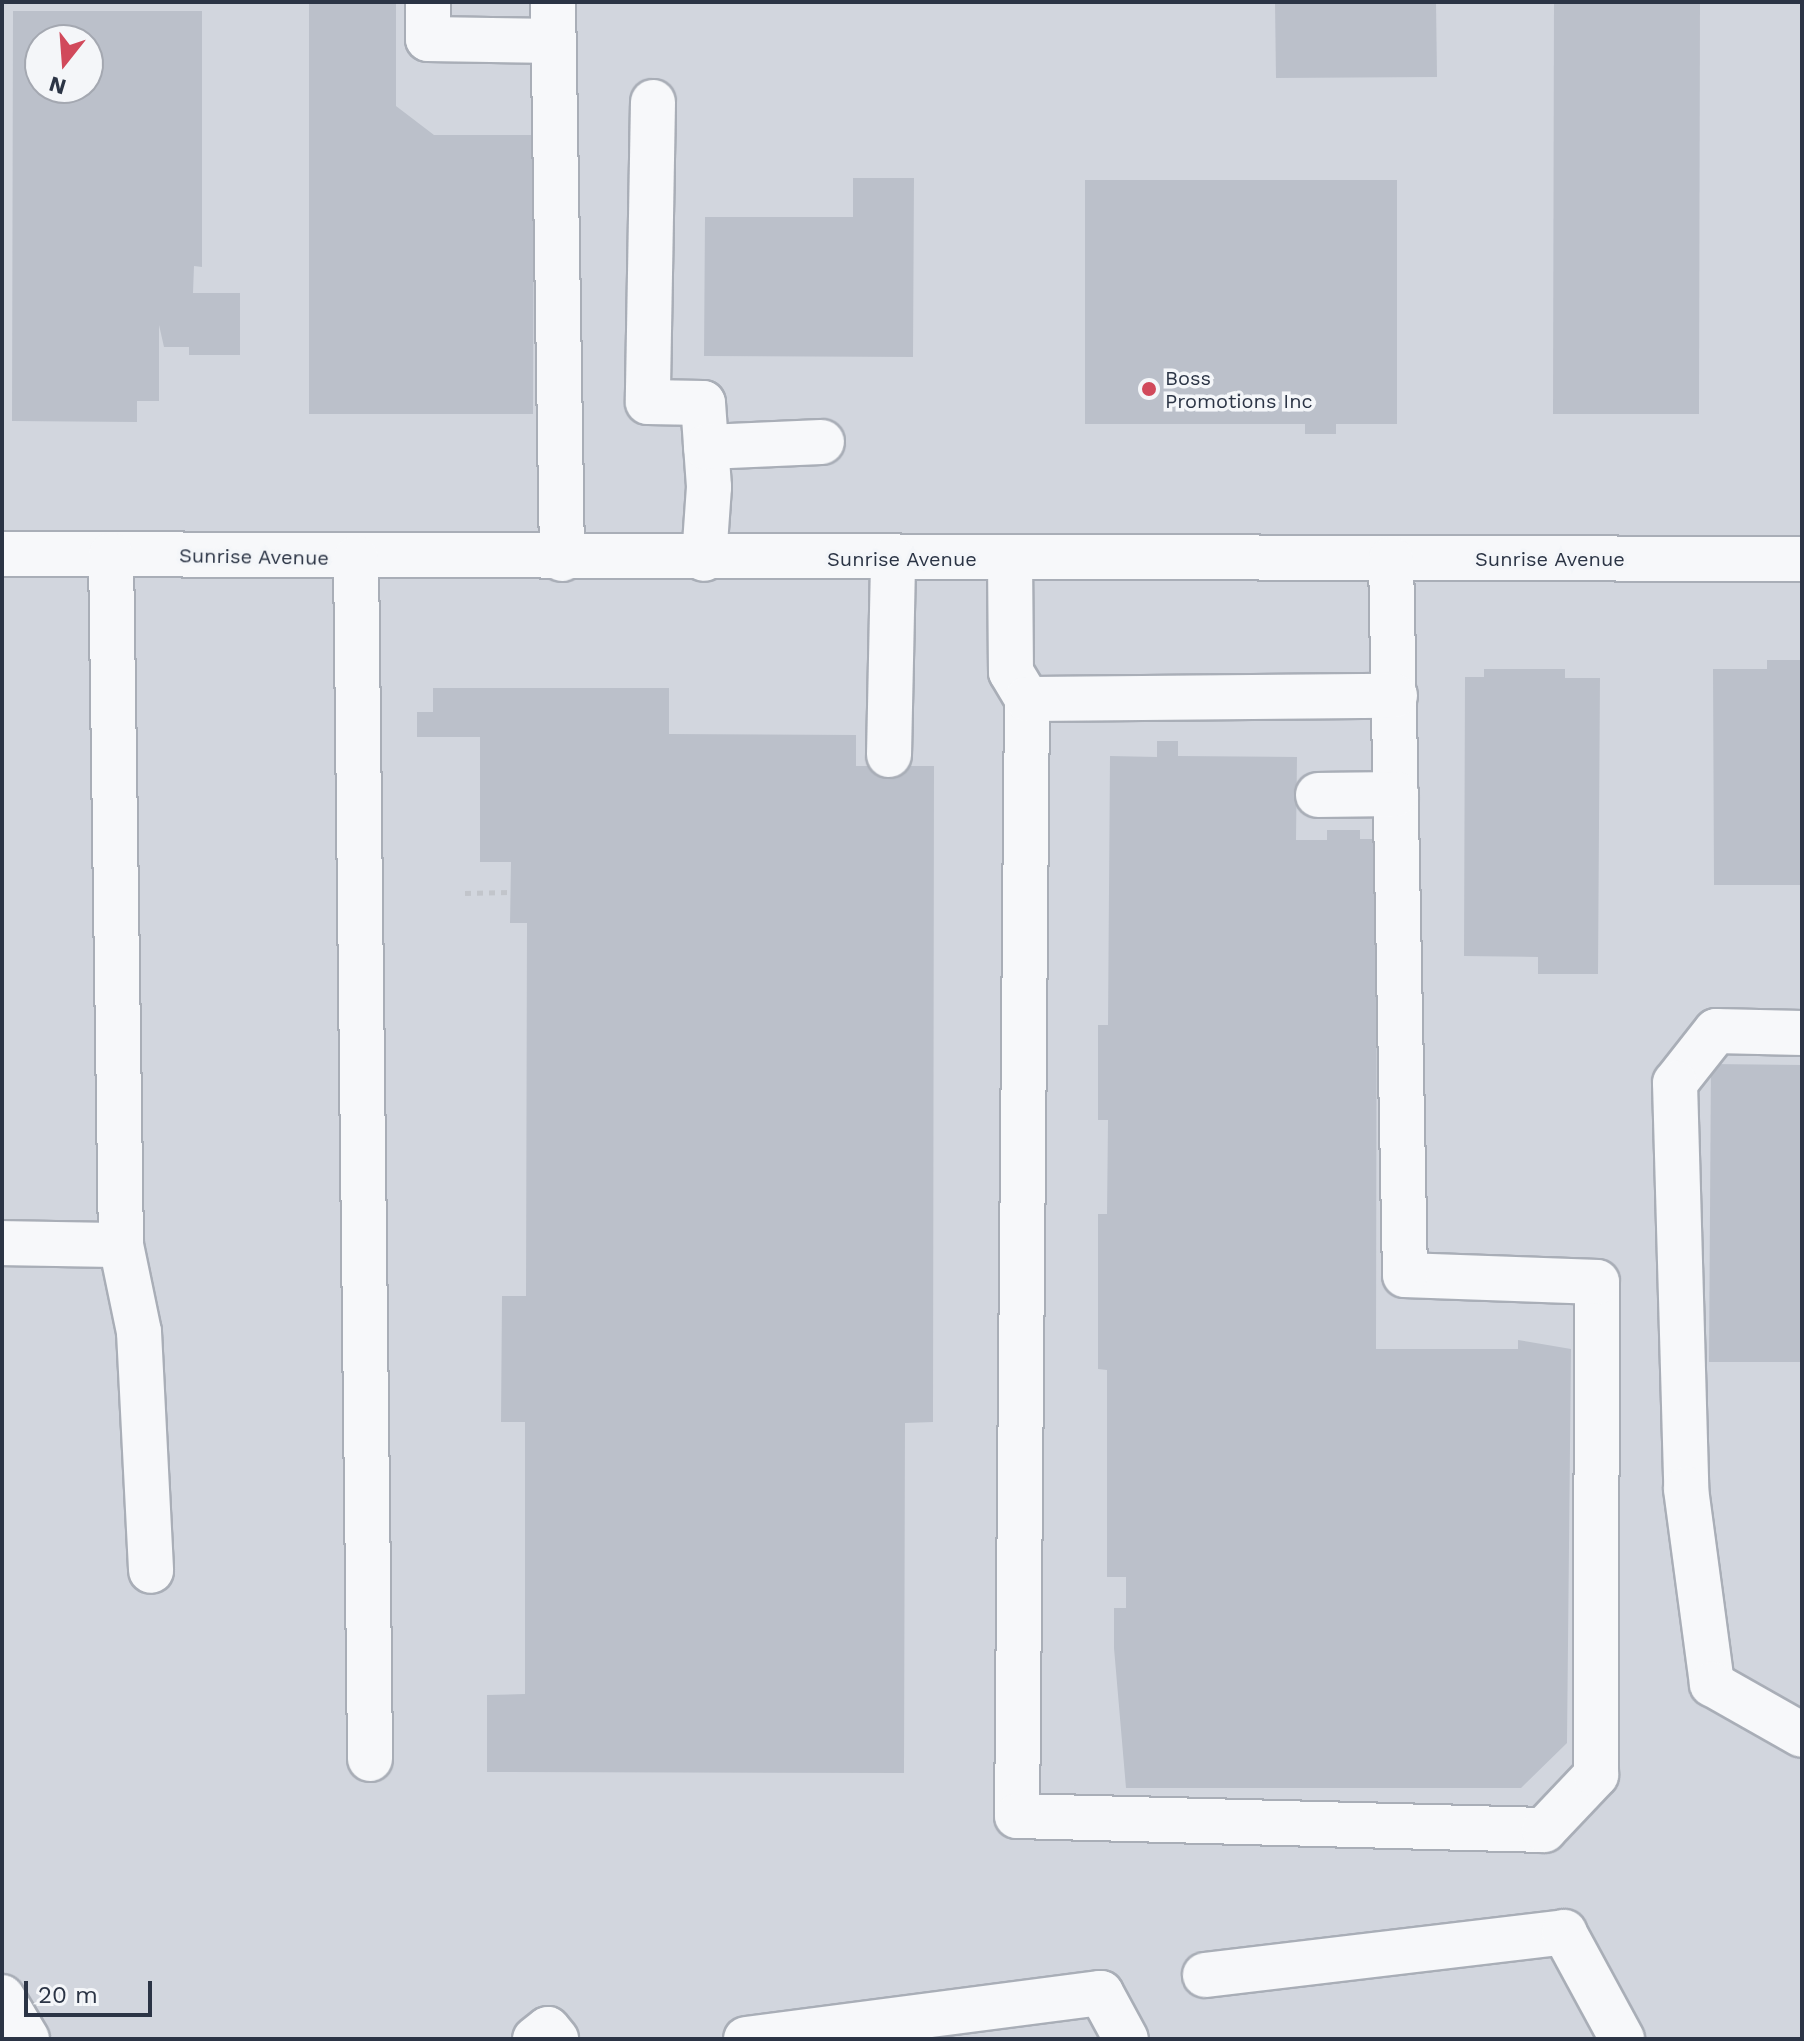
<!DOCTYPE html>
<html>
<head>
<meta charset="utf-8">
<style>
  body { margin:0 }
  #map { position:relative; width:1804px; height:2041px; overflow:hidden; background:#e4e7ec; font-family:"Work Sans",sans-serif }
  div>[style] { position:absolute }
  .built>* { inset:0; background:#d2d6de }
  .building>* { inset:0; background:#bbc0ca }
  .path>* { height:5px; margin-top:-2.5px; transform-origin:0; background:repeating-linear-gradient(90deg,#c2c5cb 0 6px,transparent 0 12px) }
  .roads { filter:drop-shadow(2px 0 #a9aeb7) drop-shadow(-2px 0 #a9aeb7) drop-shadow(0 2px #a9aeb7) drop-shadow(0 -2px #a9aeb7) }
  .minor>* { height:44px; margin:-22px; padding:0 22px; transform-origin:22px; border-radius:22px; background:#f7f8fa }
  .dots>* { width:22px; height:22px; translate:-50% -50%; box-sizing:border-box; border:4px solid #f4f6f9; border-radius:50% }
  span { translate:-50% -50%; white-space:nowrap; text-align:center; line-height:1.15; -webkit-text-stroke:7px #f4f6f9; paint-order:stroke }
  .poi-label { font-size:20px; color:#2b3445 }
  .left { translate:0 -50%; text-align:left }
  .street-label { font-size:20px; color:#2b3445 }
  .frame { position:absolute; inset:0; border:4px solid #2b3445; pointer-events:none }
  .north { position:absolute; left:24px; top:24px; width:80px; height:80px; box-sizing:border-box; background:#f4f6f9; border:2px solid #a4a8b1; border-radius:50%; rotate:197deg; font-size:22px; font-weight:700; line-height:32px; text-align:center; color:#2b3445 }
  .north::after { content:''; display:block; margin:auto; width:28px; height:36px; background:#d1495b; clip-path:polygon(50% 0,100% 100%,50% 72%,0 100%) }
  .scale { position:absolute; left:24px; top:1981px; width:128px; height:36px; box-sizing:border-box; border:4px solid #2b3445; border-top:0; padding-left:10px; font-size:24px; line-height:28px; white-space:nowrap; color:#2b3445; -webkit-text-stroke:6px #f4f6f9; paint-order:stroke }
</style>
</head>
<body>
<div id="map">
  <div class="built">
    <i style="clip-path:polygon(evenodd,2px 2px,1802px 2px,1802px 2039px,2px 2039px,2px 2px,40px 40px,88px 40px,88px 88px,40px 88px,40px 40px)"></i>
  </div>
  <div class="building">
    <i style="clip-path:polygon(309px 2px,396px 2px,396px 106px,434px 135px,534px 135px,533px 414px,309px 414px)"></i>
    <i style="clip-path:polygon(1275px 2px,1436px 2px,1437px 77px,1276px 78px)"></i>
    <i style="clip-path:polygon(1554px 2px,1700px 2px,1699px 414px,1553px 414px)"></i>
    <i style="clip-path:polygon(evenodd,13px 11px,202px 11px,202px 267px,194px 266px,193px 293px,240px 293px,240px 355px,189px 355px,189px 347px,164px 347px,159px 325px,159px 401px,137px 401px,137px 422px,12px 421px,13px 11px,40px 40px,88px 40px,88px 88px,40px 88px,40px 40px)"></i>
    <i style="clip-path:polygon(853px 178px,914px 178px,913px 357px,704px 356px,705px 217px,853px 217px)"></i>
    <i style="clip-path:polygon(1085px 180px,1397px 180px,1397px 424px,1336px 424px,1336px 434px,1305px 434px,1305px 424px,1085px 424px)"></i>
    <i style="clip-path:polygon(1767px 660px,1802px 660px,1802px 885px,1714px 885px,1713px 669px,1767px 669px)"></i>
    <i style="clip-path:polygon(1484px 669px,1565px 669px,1565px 678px,1600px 678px,1598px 974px,1538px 974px,1538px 957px,1464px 956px,1465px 677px,1484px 677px)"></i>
    <i style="clip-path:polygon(433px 688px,669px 688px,669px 734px,856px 735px,856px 766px,934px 766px,933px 1422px,905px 1423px,904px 1773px,487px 1772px,487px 1695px,525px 1694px,525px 1422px,501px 1422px,502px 1296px,526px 1296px,527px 923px,510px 923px,511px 862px,480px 862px,480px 737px,417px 737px,417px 712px,433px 712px)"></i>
    <i style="clip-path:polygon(1157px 741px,1178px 741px,1178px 756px,1297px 757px,1296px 840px,1327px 840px,1327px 830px,1360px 830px,1360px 839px,1377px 839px,1376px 1349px,1518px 1349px,1518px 1340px,1571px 1349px,1567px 1743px,1521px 1788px,1126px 1788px,1114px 1648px,1114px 1608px,1126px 1608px,1126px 1577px,1107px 1577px,1107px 1370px,1098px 1369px,1098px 1214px,1107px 1214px,1108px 1120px,1098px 1120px,1098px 1025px,1108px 1025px,1110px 756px,1157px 757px)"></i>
    <i style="clip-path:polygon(1711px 1064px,1802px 1065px,1802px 1362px,1709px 1362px)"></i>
  </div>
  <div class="path">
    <i style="left:465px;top:893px;width:46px;rotate:-1.2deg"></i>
  </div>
  <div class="roads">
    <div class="minor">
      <i style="left:428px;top:2px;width:37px;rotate:90deg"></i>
      <i style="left:428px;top:39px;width:126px;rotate:0.9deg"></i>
      <i style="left:553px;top:2px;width:557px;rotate:89.07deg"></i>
      <i style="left:653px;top:102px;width:300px;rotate:91deg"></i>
      <i style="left:648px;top:402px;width:55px;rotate:1deg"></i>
      <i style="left:703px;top:403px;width:84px;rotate:85.9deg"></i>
      <i style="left:709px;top:487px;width:72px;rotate:94deg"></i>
      <i style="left:706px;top:447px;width:116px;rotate:-2.5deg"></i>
      <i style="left:2px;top:554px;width:1800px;rotate:0.16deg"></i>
      <i style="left:356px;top:558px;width:1201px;rotate:89.33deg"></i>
      <i style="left:1010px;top:559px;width:113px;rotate:89.5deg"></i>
      <i style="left:1011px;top:672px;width:31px;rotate:59deg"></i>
      <i style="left:1027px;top:699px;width:1117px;rotate:90.51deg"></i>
      <i style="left:1017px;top:1816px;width:527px;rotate:1.52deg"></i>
      <i style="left:1544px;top:1830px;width:76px;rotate:-46.6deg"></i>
      <i style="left:1596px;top:1775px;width:493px;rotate:-89.9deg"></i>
      <i style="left:1597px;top:1282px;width:192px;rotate:-177.9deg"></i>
      <i style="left:1405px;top:1275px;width:716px;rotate:-91.12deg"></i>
      <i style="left:1027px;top:699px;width:368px;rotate:-0.5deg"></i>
      <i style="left:889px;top:755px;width:196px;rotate:-88.8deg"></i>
      <i style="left:1318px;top:795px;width:78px;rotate:-0.7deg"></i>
      <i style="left:1802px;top:1033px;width:86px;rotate:-178.7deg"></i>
      <i style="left:1716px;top:1031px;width:66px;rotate:128.3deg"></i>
      <i style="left:1675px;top:1083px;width:406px;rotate:88.4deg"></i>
      <i style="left:1686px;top:1489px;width:197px;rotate:82.4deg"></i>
      <i style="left:1712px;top:1684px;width:103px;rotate:29.5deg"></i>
      <i style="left:2px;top:1243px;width:119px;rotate:1deg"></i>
      <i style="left:121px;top:1245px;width:690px;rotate:-90.83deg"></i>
      <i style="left:121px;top:1245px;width:89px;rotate:78.3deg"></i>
      <i style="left:139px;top:1332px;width:239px;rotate:87.1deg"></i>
      <i style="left:1205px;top:1975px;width:362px;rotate:-6.8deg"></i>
      <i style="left:1564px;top:1932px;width:122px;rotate:61.5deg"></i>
      <i style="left:2px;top:1997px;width:49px;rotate:59.2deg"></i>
      <i style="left:535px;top:2039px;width:16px;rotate:-38deg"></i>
      <i style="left:548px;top:2029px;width:13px;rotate:51deg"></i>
      <i style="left:746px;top:2039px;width:358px;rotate:-7.4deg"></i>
      <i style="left:1101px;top:1993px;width:52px;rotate:61.5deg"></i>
    </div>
  </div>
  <div class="dots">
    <i style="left:1149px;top:389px;background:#d1495b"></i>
  </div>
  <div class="poi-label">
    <span class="left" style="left:1165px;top:390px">Boss<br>Promotions Inc</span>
  </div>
  <div class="street-label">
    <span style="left:254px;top:557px;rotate:1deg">Sunrise Avenue</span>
    <span style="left:902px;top:559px">Sunrise Avenue</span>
    <span style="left:1550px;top:559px">Sunrise Avenue</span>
  </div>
  <div class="frame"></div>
  <div class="north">N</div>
  <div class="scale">20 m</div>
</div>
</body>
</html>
